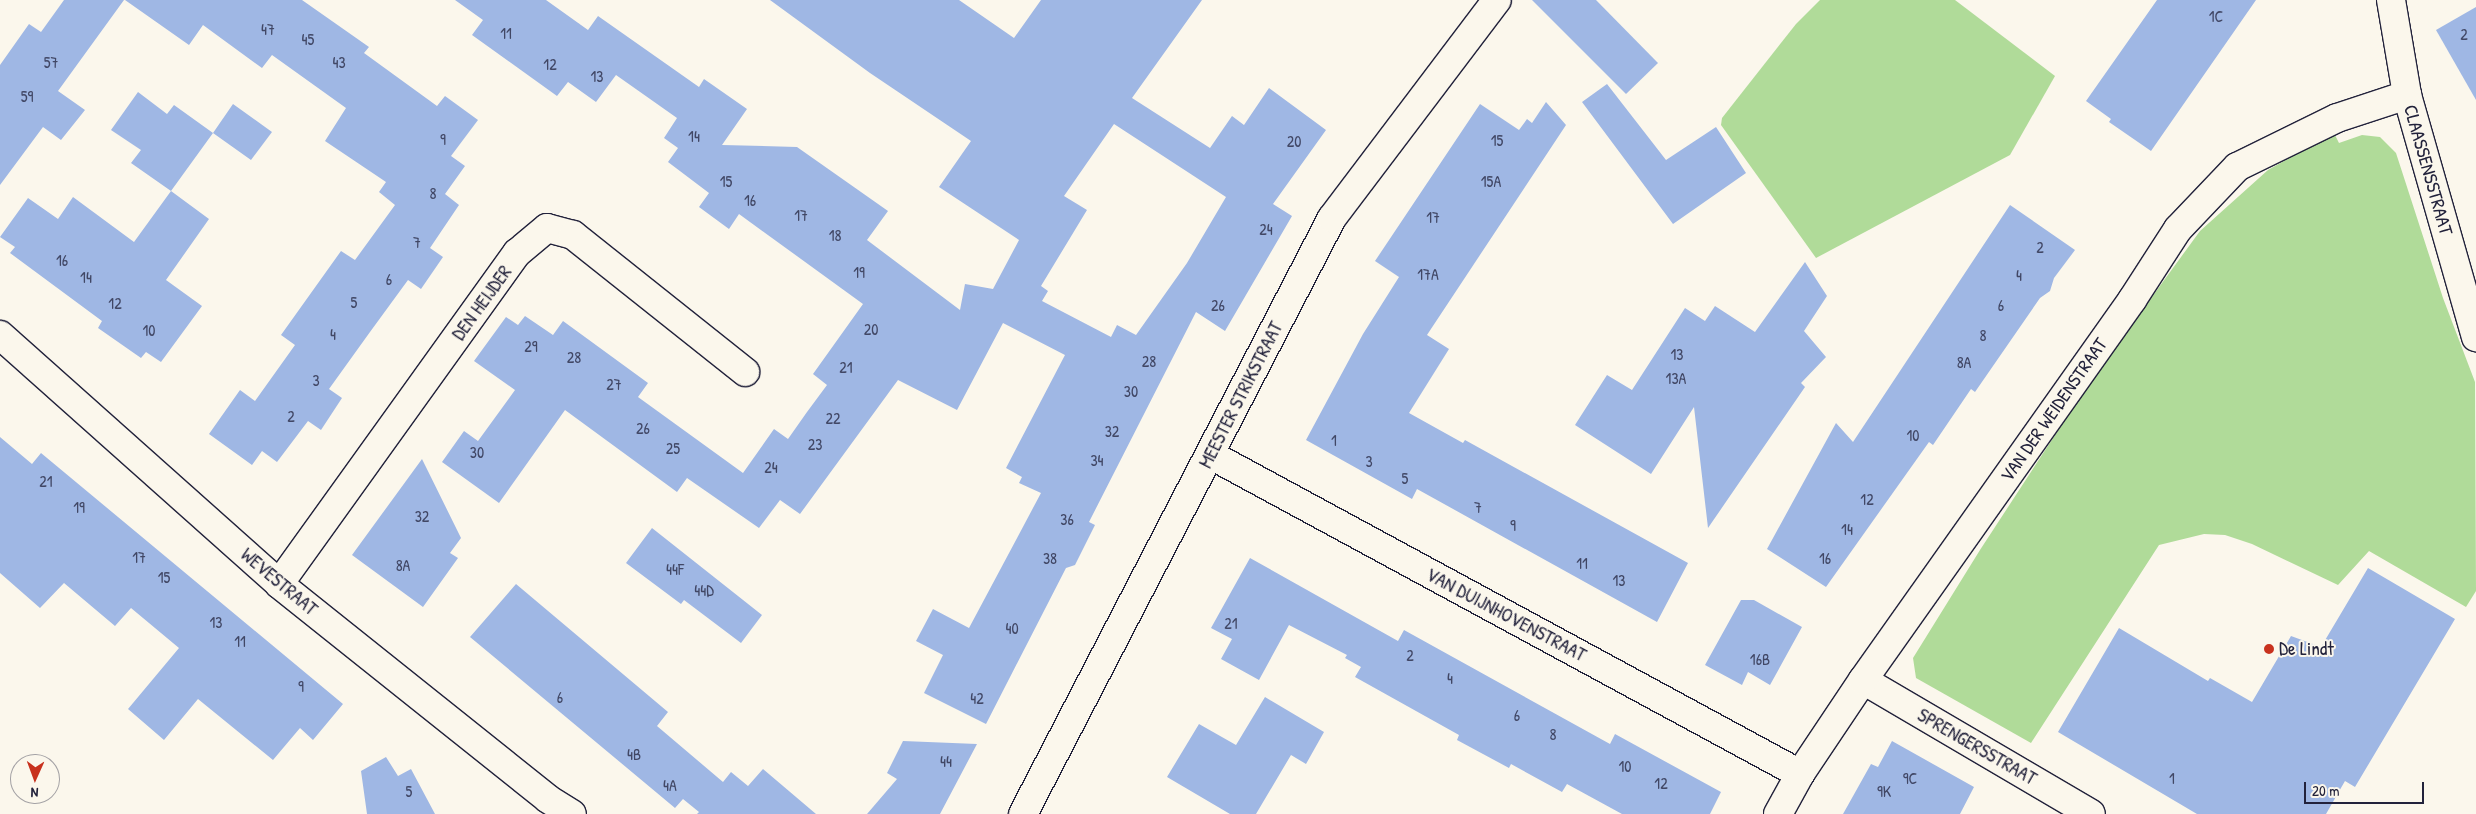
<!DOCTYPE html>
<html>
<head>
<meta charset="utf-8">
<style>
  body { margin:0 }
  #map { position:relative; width:2476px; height:814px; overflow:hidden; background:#fbf7ec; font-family:"Patrick Hand",sans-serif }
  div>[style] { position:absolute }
  .green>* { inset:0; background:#b0db99 }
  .building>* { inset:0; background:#9fb7e4 }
  .roads { filter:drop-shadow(1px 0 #22223b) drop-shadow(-1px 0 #22223b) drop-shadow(0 1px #22223b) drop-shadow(0 -1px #22223b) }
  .minor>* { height:28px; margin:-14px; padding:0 14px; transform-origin:14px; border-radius:14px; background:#fbf7ec }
  .dots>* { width:14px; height:14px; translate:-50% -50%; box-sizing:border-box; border:2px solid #fbf7ec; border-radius:50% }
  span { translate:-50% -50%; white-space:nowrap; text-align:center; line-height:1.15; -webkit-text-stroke:4px #fbf7ec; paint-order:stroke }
  .number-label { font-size:16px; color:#414765 }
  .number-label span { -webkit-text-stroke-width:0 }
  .street-label { font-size:19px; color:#22223b }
  .poi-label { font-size:19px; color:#22223b }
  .left { translate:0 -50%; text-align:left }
  .north { position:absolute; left:10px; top:754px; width:50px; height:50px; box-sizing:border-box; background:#fbf7ec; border:1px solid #a4a2a5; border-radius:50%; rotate:182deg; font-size:14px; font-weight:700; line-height:20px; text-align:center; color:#22223b }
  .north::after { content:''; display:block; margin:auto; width:18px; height:22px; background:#c8321e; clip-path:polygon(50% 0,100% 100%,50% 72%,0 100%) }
  .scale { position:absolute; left:2304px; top:782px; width:120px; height:22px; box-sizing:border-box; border:2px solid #22223b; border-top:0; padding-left:6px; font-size:15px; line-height:18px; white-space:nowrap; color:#22223b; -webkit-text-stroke:4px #fbf7ec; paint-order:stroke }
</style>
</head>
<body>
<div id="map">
  <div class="green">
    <i style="clip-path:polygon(1820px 0,1955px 0,2055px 76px,2010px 155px,1816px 258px,1721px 125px,1722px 118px,1796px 24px)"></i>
    <i style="clip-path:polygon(2334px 133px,2339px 143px,2362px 135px,2380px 137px,2396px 153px,2443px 298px,2475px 382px,2476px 591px,2466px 607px,2369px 551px,2338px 585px,2252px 544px,2225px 535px,2204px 534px,2159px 545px,2031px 743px,1916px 678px,1913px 658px,1980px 550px,2089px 383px,2200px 231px,2268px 170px)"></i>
  </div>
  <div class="building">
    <i style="clip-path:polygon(64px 0,124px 0,58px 91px,85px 110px,61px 140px,43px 127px,0 185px,0 65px,29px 24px,41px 32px)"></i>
    <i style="clip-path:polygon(125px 0,302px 0,369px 47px,364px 53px,437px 106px,445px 96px,478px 120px,451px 156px,465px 166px,445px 194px,459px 205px,430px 248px,443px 257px,421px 289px,408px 280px,370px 332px,329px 389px,342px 398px,321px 430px,308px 421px,277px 462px,262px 451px,252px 465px,209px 434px,240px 390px,255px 401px,295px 345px,281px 335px,341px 251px,355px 260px,395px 205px,379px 192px,386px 182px,325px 141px,346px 108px,272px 55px,262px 68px,203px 25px,189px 45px)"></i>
    <i style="clip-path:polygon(evenodd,455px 0,546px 0,588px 30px,598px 16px,699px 87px,704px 79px,747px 109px,722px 145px,797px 147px,888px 211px,867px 240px,960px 310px,965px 284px,993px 289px,1019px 240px,939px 187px,971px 141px,870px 73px,770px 0,959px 0,1014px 38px,1041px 0,1202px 0,1132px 98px,1210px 148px,1232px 116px,1244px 125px,1269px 88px,1326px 130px,1273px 204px,1292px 216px,1225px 331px,1196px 312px,1089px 522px,1095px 525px,1075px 565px,1066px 568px,986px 724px,924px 693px,943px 655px,916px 641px,933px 609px,969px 628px,1041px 493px,1019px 483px,1022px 477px,1006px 468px,1065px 355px,1003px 323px,957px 410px,898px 380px,800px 514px,780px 500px,759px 528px,687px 478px,677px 492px,565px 410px,499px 503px,442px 462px,464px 431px,478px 441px,515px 390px,474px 361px,506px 317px,518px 325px,525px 316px,553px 335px,563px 321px,648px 383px,638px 397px,743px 473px,774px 429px,788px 439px,807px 412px,827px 385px,813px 374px,863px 304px,739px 214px,729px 229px,699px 207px,709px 193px,668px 162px,678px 148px,664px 138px,677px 118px,616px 75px,596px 102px,568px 82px,557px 96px,472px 35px,483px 20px,455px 0,1114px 124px,1226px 197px,1187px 263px,1136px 335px,1117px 325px,1111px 337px,1042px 301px,1048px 291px,1041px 286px,1087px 210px,1064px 196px,1114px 124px)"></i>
    <i style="clip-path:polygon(1532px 0,1596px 0,1658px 63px,1626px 94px)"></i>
    <i style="clip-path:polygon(2157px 0,2256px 0,2151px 151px,2109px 122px,2111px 119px,2086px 101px)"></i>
    <i style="clip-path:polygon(2476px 7px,2476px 100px,2436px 30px)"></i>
    <i style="clip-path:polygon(1607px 84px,1666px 160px,1716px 127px,1746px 173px,1673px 224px,1582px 102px)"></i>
    <i style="clip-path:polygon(138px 92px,167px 114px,174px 105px,213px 133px,233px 104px,272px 132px,251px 160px,213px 133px,171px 191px,209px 219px,166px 280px,202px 306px,161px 362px,146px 352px,141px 358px,98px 328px,102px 321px,10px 253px,15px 247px,0 237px,28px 198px,58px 219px,73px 197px,134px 242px,171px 191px,131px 163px,141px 150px,111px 130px)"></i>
    <i style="clip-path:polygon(1546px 102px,1566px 125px,1427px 335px,1449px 349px,1409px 413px,1463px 443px,1465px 440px,1688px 563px,1657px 622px,1417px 489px,1412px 499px,1306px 440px,1363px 334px,1399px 277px,1375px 261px,1480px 104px,1519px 130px,1527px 119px,1532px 123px)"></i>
    <i style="clip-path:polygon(2010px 205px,2075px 250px,2054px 278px,2050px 291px,2040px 298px,1975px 392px,1971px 389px,1933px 445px,1929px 442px,1826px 587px,1767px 549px,1836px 423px,1853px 442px)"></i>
    <i style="clip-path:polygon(1805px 262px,1827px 296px,1804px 331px,1826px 357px,1801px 383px,1805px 387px,1708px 528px,1694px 407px,1651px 474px,1575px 425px,1607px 375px,1632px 390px,1685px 308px,1705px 321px,1715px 306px,1755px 332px)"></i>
    <i style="clip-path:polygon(0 437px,32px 464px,41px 453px,343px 704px,313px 740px,300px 728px,273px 760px,198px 699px,164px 740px,128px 709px,179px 648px,131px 608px,115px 626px,64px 583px,40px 608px,0 573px)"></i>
    <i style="clip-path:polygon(422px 459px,461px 538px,450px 553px,458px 558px,423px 607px,352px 555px)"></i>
    <i style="clip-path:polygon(652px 528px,762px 615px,741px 643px,684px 600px,681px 604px,626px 563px)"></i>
    <i style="clip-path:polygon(1250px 558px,1398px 641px,1404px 630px,1610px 744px,1615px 734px,1721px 792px,1710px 814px,1622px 814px,1567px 784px,1562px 792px,1511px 764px,1509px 768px,1457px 740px,1459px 735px,1355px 677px,1361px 667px,1345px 658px,1347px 655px,1289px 625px,1259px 680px,1221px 659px,1232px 639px,1211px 628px)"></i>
    <i style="clip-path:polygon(2368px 568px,2455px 619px,2355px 787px,2345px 781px,2326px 814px,2197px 814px,2058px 732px,2119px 628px,2208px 681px,2210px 678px,2252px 702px,2291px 636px,2321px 647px)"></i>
    <i style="clip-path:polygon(516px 584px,668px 712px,657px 726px,723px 782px,731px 772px,748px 786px,763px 769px,816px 814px,697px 814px,699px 812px,683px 799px,675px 808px,470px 637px)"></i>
    <i style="clip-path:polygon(1741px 600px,1754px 600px,1802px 627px,1770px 685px,1748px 672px,1742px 685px,1705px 665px)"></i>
    <i style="clip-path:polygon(1265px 697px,1324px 732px,1306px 764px,1291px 755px,1256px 814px,1230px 814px,1167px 777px,1199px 724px,1236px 745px)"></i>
    <i style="clip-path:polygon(903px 741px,977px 744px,940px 814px,867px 814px,897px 779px,887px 773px)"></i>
    <i style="clip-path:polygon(1892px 741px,1974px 787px,1960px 814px,1843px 814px,1871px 764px,1878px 767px)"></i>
    <i style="clip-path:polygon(386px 757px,398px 776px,411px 769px,435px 814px,367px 814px,361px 771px)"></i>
  </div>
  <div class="roads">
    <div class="minor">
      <i style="left:2391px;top:0;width:96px;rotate:80.4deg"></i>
      <i style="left:2407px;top:95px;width:252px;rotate:74.1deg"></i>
      <i style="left:0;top:335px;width:374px;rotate:41.7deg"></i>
      <i style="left:279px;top:584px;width:344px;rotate:38.6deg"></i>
      <i style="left:548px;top:799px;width:28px;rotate:32deg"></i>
      <i style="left:1211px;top:455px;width:670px;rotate:28.44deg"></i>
      <i style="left:279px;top:584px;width:408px;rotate:-54.3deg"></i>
      <i style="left:517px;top:253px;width:39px;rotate:-40deg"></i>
      <i style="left:547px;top:228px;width:27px;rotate:15deg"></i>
      <i style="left:573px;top:235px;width:220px;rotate:38.5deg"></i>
      <i style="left:1863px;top:680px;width:264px;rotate:30.4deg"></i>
      <i style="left:1023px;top:814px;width:671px;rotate:-62.6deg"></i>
      <i style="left:1332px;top:218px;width:273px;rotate:-52.9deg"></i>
      <i style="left:1778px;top:814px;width:46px;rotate:-61.2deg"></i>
      <i style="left:1800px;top:774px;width:113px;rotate:-56.2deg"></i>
      <i style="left:1863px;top:680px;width:466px;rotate:-54.7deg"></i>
      <i style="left:2132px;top:300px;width:85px;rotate:-57.1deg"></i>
      <i style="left:2178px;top:229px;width:86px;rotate:-46.4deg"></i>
      <i style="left:2237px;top:167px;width:111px;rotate:-26.1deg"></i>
      <i style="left:2337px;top:118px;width:74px;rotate:-18.2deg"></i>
    </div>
  </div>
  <div class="dots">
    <i style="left:2269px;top:649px;background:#c8321e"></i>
  </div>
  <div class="number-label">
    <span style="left:2216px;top:16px">1C</span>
    <span style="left:268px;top:29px">47</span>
    <span style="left:506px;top:33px">11</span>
    <span style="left:2464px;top:34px">2</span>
    <span style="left:308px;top:39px">45</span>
    <span style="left:51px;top:62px">57</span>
    <span style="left:339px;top:62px">43</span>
    <span style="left:550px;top:64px">12</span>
    <span style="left:597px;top:76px">13</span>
    <span style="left:27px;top:96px">59</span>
    <span style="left:694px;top:136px">14</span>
    <span style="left:443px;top:139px">9</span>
    <span style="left:1497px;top:140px">15</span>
    <span style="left:1294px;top:141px">20</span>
    <span style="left:726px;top:181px">15</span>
    <span style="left:1491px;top:181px">15A</span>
    <span style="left:433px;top:193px">8</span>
    <span style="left:750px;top:200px">16</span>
    <span style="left:801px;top:215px">17</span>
    <span style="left:1433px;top:217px">17</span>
    <span style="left:1266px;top:229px">24</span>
    <span style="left:835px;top:235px">18</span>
    <span style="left:417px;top:242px">7</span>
    <span style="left:2040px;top:247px">2</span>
    <span style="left:62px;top:260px">16</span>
    <span style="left:859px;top:272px">19</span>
    <span style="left:1428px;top:274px">17A</span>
    <span style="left:2019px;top:275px">4</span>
    <span style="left:86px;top:277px">14</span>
    <span style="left:389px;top:279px">6</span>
    <span style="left:354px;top:302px">5</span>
    <span style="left:115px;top:303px">12</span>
    <span style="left:1218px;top:305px">26</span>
    <span style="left:2001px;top:305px">6</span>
    <span style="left:871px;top:329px">20</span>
    <span style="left:149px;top:330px">10</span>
    <span style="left:333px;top:334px">4</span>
    <span style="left:1983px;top:335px">8</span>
    <span style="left:531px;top:346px">29</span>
    <span style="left:1677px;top:354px">13</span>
    <span style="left:574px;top:357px">28</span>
    <span style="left:1149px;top:361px">28</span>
    <span style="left:1964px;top:362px">8A</span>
    <span style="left:846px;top:367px">21</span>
    <span style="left:1676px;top:378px">13A</span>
    <span style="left:316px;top:380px">3</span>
    <span style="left:614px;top:384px">27</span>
    <span style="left:1131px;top:391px">30</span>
    <span style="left:291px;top:416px">2</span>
    <span style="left:833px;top:418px">22</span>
    <span style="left:643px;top:428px">26</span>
    <span style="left:1112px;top:431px">32</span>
    <span style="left:1913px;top:435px">10</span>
    <span style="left:1334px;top:440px">1</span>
    <span style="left:815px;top:444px">23</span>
    <span style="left:673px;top:448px">25</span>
    <span style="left:477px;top:452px">30</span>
    <span style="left:1097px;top:460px">34</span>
    <span style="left:1369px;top:461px">3</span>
    <span style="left:771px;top:467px">24</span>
    <span style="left:1405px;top:478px">5</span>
    <span style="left:46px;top:481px">21</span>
    <span style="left:1867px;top:499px">12</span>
    <span style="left:79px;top:507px">19</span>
    <span style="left:1478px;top:507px">7</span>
    <span style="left:422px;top:516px">32</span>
    <span style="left:1067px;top:519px">36</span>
    <span style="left:1513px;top:525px">9</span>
    <span style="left:1847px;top:529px">14</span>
    <span style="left:139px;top:557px">17</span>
    <span style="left:1050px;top:558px">38</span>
    <span style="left:1825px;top:558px">16</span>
    <span style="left:1582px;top:563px">11</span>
    <span style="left:403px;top:565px">8A</span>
    <span style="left:675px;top:569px">44F</span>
    <span style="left:164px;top:577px">15</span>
    <span style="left:1619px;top:580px">13</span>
    <span style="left:704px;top:590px">44D</span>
    <span style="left:216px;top:622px">13</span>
    <span style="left:1231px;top:623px">21</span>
    <span style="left:1012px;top:628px">40</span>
    <span style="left:240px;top:641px">11</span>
    <span style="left:1410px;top:655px">2</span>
    <span style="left:1760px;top:659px">16B</span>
    <span style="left:1450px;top:678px">4</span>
    <span style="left:301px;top:686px">9</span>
    <span style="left:560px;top:697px">6</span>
    <span style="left:977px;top:698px">42</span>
    <span style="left:1517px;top:715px">6</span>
    <span style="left:1553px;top:734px">8</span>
    <span style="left:634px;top:754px">4B</span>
    <span style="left:946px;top:761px">44</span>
    <span style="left:1625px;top:766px">10</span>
    <span style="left:1910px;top:778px">9C</span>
    <span style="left:2172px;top:778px">1</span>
    <span style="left:1661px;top:783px">12</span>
    <span style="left:670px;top:785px">4A</span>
    <span style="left:409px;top:791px">5</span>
    <span style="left:1884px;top:791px">9K</span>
  </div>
  <div class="street-label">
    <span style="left:2428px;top:170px;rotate:74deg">CLAASSENSSTRAAT</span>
    <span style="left:482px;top:303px;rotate:-54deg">DEN HEIJDER</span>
    <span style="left:1241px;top:395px;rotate:-63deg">MEESTER STRIKSTRAAT</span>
    <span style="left:2054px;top:410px;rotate:-55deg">VAN DER WEIDENSTRAAT</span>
    <span style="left:279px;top:582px;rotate:40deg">WEVESTRAAT</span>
    <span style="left:1506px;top:615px;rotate:28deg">VAN DUIJNHOVENSTRAAT</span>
    <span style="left:1977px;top:747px;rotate:30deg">SPRENGERSSTRAAT</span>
  </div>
  <div class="poi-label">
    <span class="left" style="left:2279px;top:649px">De Lindt</span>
  </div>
  <div class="north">N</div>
  <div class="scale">20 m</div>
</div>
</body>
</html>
